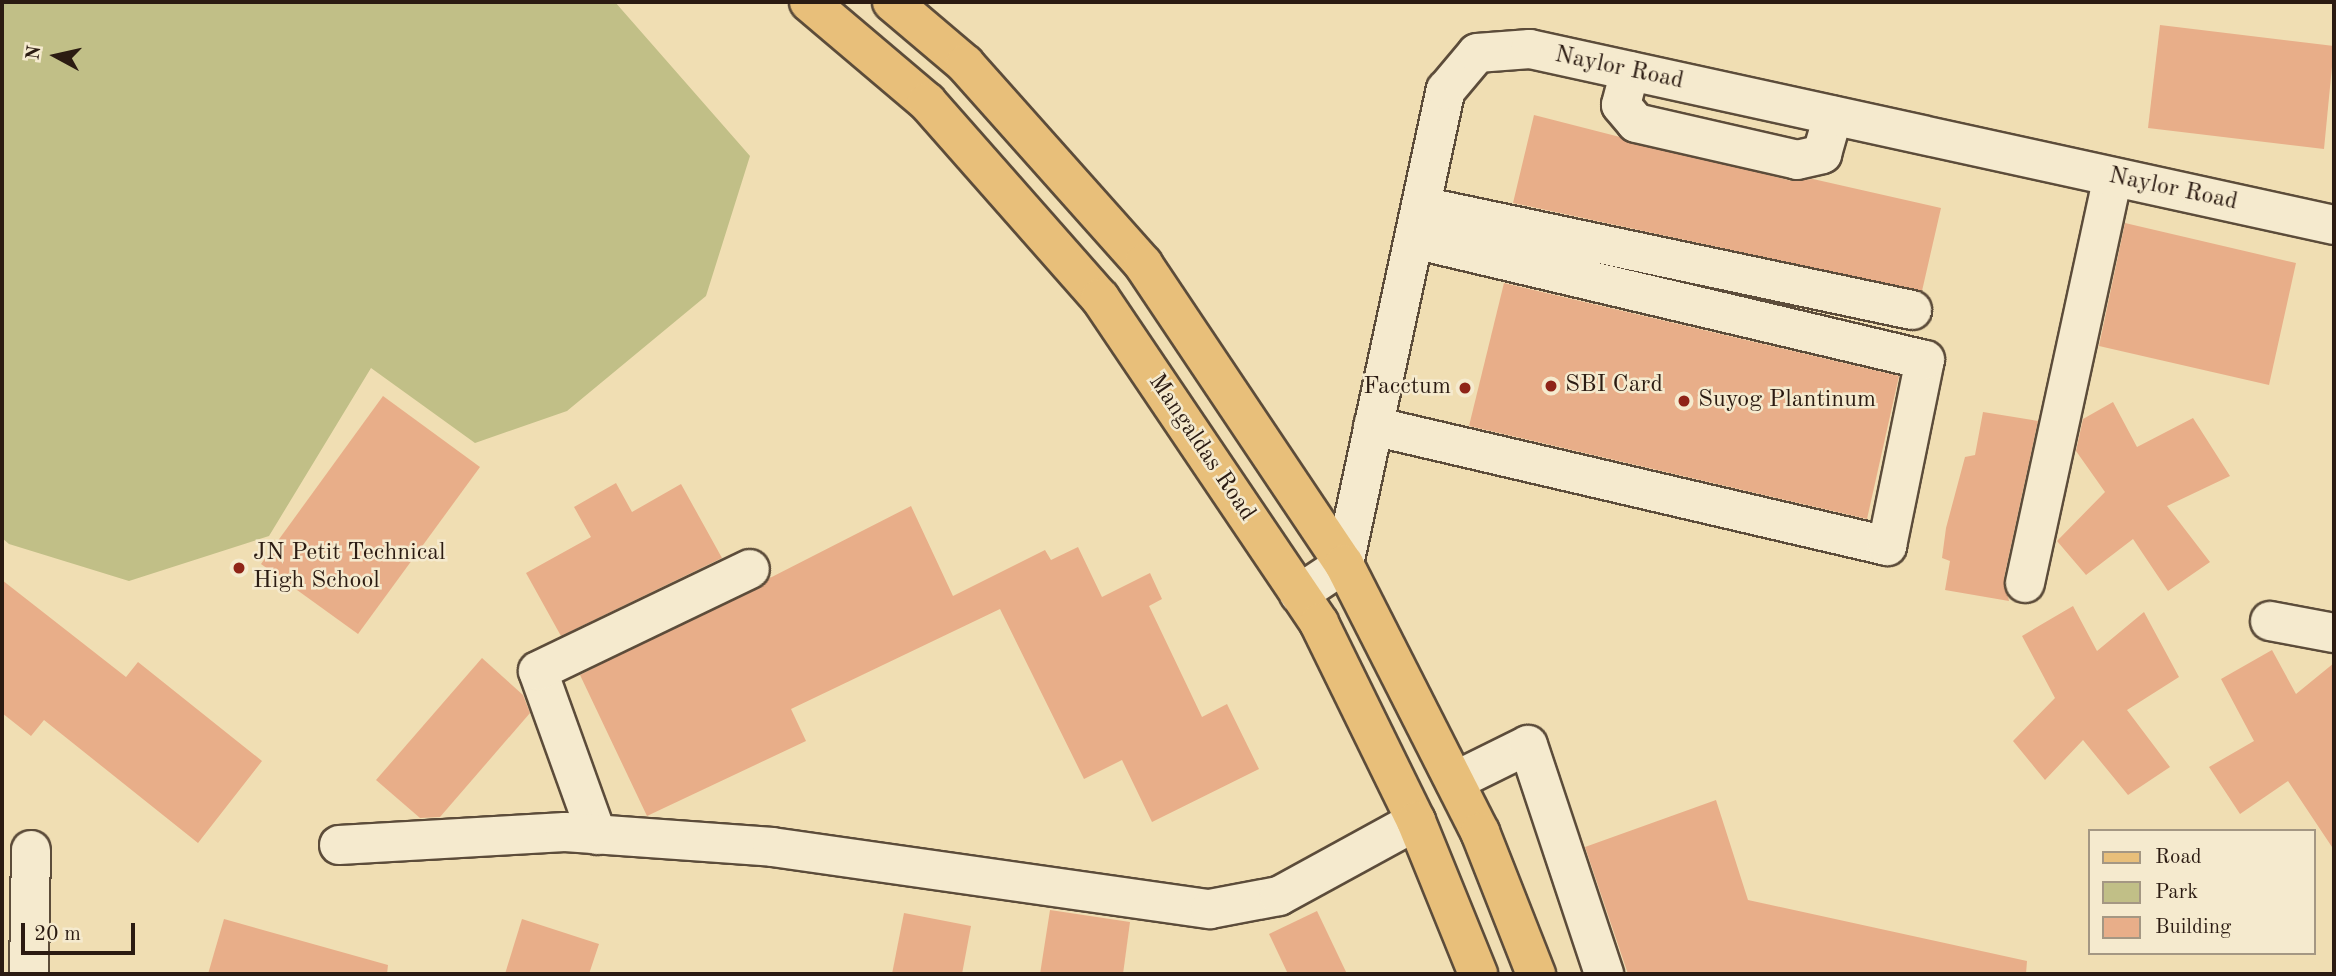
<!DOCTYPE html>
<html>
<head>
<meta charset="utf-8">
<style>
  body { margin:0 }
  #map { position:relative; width:2336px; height:976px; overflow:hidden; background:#f0deb3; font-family:"Old Standard TT",serif }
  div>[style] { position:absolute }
  .green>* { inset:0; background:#c1bf87 }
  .building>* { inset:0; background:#e8ae89 }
  .roads { filter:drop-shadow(2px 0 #5c4c3a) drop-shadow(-2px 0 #5c4c3a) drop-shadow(0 2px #5c4c3a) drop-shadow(0 -2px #5c4c3a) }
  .minor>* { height:38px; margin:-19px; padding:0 19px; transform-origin:19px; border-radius:19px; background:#f5eace }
  .major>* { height:38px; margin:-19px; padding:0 19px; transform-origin:19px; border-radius:19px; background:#e8bf7a }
  .dots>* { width:19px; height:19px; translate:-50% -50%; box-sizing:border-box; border:4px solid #f5eace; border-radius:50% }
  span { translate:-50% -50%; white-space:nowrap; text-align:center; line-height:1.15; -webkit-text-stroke:5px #f5eace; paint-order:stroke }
  .street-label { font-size:24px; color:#2b1b12 }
  .poi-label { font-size:24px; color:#2b1b12 }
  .left { translate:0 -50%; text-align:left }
  .right { translate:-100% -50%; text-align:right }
  .frame { position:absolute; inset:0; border:4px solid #2b1b12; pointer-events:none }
  .legend { position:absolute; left:2088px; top:829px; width:228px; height:126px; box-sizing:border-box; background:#f5eace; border:2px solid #a49783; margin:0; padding:9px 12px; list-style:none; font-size:21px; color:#2b1b12 }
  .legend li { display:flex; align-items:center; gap:14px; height:35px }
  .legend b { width:35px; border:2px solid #a49783 }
  .north { position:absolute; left:21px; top:21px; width:70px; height:70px; -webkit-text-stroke:5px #f5eace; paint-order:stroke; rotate:278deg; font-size:19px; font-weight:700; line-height:28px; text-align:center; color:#2b1b12 }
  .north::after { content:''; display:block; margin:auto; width:24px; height:32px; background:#2b1b12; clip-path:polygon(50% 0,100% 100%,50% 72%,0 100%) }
  .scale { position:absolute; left:21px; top:923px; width:114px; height:32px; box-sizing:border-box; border:4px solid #2b1b12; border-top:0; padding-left:9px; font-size:21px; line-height:24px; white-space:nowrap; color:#2b1b12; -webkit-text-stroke:5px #f5eace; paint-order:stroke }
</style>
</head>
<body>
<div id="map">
  <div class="green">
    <i style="clip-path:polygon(2px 2px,615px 2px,750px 156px,706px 296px,567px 411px,475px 443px,371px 368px,269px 536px,129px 581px,9px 544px,2px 538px)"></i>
  </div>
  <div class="building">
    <i style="clip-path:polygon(2160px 25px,2334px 46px,2324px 149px,2148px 128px)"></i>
    <i style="clip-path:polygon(1534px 115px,1792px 181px,1813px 179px,1941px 208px,1922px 291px,1513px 203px)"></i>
    <i style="clip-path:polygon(2125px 223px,2296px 263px,2269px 385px,2099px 346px)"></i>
    <i style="clip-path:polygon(1504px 283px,1899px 376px,1867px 519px,1469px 426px)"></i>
    <i style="clip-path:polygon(383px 396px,480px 467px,358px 634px,261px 564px)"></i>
    <i style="clip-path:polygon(2113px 402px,2137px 447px,2193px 418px,2230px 476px,2167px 506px,2210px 562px,2168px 591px,2133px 539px,2086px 575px,2057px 541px,2105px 492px,2076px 451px,2083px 419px)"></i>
    <i style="clip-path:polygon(1983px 412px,2038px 421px,2004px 578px,2009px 601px,1945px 590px,1950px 561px,1942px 558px,1946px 528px,1965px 457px,1975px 455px)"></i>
    <i style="clip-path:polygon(616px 483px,632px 512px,681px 484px,722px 558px,561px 636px,526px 573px,591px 537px,574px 507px)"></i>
    <i style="clip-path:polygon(911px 506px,953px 596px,1045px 550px,1051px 560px,1078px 547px,1102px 597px,1150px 573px,1162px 599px,1149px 606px,1202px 717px,1227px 704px,1259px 769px,1152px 822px,1122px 760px,1084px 779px,1000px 609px,791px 709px,806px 741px,647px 816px,580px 675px)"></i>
    <i style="clip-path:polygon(2px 580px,126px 677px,138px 662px,262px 761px,198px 843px,44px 720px,31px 736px,2px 713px)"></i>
    <i style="clip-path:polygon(2073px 606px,2097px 651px,2144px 612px,2179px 677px,2127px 710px,2170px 767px,2128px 795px,2083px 740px,2045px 780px,2013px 741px,2055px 698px,2022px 636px)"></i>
    <i style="clip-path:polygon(2272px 650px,2296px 694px,2334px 663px,2334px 850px,2288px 781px,2240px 814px,2209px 767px,2254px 741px,2221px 679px)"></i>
    <i style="clip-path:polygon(482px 658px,523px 695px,530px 713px,440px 817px,420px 818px,376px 780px)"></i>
    <i style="clip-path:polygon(1716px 800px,1748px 900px,2027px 961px,2026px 974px,1628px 974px,1585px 847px)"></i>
    <i style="clip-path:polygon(1050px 910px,1130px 922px,1123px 974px,1040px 974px)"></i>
    <i style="clip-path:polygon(1317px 911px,1347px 974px,1288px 974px,1269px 934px)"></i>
    <i style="clip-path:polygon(904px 913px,971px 926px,962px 974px,892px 974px)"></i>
    <i style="clip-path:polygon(224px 919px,388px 965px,387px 974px,208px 974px)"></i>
    <i style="clip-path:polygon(522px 919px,599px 944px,589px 974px,505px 974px)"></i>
  </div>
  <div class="roads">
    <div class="minor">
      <i style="left:1630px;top:71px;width:35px;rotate:105deg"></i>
      <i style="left:1621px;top:105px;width:23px;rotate:50deg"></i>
      <i style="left:1636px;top:123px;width:165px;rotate:12.9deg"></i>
      <i style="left:1797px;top:160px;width:26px;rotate:-13deg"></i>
      <i style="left:1822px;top:154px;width:40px;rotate:-74deg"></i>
      <i style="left:1421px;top:206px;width:502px;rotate:11.96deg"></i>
      <i style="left:1373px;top:426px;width:528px;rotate:13.14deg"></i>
      <i style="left:1887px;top:546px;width:190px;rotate:-78.5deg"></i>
      <i style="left:1925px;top:360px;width:525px;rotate:-166.68deg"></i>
      <i style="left:2025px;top:583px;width:415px;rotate:-77.8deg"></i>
      <i style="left:1299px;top:594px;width:54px;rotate:-33.7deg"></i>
      <i style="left:1344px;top:564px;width:485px;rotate:-77.9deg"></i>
      <i style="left:1446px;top:90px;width:48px;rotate:-50deg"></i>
      <i style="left:1477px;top:53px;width:53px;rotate:-4.3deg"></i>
      <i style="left:1530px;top:49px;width:823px;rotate:12.35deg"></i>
      <i style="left:2270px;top:621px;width:65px;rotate:10.6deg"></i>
      <i style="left:1455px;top:781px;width:81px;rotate:-26.3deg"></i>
      <i style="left:1528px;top:745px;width:241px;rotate:71.6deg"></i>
      <i style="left:597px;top:835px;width:174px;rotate:-109.8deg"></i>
      <i style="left:538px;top:671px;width:235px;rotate:-25.7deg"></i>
      <i style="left:339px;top:845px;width:226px;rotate:-3.3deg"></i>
      <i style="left:565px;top:832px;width:208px;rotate:4.1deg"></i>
      <i style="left:772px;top:847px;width:442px;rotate:8.1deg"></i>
      <i style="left:1210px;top:909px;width:70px;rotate:-10.7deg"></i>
      <i style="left:1279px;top:896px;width:156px;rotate:-28.7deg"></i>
      <i style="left:29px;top:974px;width:124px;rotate:-89.1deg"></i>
    </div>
    <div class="major">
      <i style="left:809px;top:2px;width:155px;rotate:40.3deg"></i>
      <i style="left:927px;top:102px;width:261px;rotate:48.6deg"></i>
      <i style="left:1100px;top:298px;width:392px;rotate:56deg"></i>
      <i style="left:1319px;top:623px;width:220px;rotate:63.9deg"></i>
      <i style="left:1416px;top:821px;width:165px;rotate:67.9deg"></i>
      <i style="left:892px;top:2px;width:96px;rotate:40.3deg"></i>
      <i style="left:965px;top:64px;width:268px;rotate:48.3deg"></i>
      <i style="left:1143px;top:264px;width:361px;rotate:56.2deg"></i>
      <i style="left:1344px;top:564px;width:301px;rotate:63.1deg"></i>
      <i style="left:1480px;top:832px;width:153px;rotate:68.5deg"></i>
    </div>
  </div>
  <div class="dots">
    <i style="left:1551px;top:386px;background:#8f2418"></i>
    <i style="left:1465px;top:388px;background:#8f2418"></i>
    <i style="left:1684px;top:401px;background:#8f2418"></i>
    <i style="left:239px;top:568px;background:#8f2418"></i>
  </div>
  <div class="street-label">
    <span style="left:1619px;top:69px;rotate:12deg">Naylor Road</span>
    <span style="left:2173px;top:190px;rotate:12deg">Naylor Road</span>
    <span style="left:1201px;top:448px;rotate:56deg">Mangaldas Road</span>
  </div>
  <div class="poi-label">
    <span class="left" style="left:1565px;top:386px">SBI Card</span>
    <span class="right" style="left:1451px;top:388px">Facctum</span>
    <span class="left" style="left:1698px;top:401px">Suyog Plantinum</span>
    <span class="left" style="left:253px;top:568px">JN Petit Technical<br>High School</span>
  </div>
  <div class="frame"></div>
  <ul class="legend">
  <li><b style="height:9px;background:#e8bf7a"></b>Road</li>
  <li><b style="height:19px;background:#c1bf87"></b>Park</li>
  <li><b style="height:19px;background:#e8ae89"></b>Building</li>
  </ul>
  <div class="north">N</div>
  <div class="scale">20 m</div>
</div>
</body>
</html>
